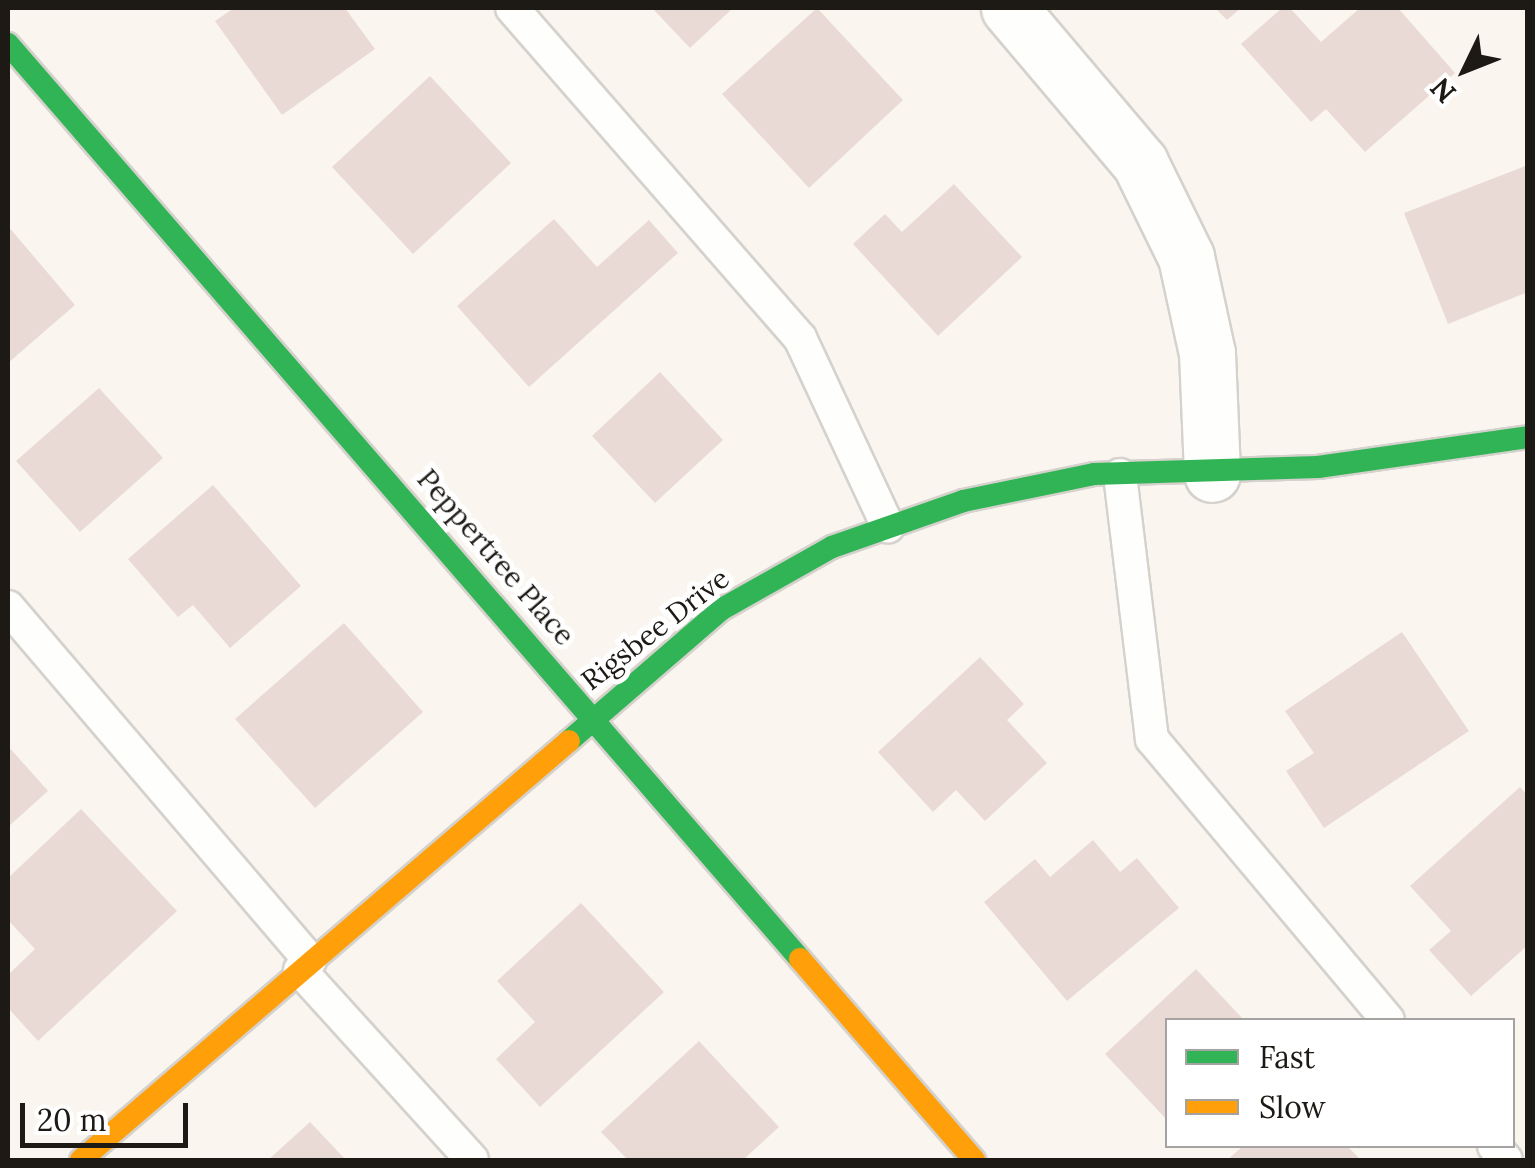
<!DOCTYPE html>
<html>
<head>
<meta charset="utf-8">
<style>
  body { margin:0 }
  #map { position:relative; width:1535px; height:1168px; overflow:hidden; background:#faf6ef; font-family:Lora,serif }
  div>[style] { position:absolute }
  .building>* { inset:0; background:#eadad5 }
  .roads { filter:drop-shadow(2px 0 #d5d1cc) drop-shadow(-2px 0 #d5d1cc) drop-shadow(0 2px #d5d1cc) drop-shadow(0 -2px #d5d1cc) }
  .lane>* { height:32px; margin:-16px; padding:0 16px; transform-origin:16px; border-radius:16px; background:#fefefd }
  .street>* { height:55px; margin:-27.5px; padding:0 27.5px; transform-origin:27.5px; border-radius:27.5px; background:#fefefd }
  .fast>* { height:22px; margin:-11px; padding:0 11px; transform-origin:11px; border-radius:11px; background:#30b455 }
  .slow>* { height:22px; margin:-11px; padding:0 11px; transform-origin:11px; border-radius:11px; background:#ff9f0a }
  span { translate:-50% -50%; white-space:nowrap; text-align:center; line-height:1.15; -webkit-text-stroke:10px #fff; paint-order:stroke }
  .street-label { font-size:28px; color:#1d1a15 }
  .frame { position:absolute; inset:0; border:10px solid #1d1a15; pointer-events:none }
  .legend { position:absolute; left:1165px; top:1018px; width:350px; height:130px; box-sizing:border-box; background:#fff; border:2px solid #a5a3a1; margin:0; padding:12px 18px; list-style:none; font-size:30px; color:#1d1a15 }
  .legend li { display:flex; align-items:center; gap:20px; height:50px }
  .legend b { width:50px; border:2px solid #a5a3a1 }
  .north { position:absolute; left:1415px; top:20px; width:100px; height:100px; -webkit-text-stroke:8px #fff; paint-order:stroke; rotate:227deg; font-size:28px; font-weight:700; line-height:40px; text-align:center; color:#1d1a15 }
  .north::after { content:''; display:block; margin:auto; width:35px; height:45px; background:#1d1a15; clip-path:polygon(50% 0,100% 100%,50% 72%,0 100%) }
  .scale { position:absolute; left:20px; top:1103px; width:168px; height:45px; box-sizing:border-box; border:5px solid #1d1a15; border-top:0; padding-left:12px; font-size:30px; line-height:35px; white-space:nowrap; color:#1d1a15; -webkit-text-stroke:8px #fff; paint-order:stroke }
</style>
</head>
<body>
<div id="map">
  <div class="building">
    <i style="clip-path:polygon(234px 8px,345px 8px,375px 49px,282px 115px,215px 21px)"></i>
    <i style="clip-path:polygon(652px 8px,733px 8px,690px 48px)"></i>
    <i style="clip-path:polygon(817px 8px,903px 100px,809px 188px,722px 94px)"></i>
    <i style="clip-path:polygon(1215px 8px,1241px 8px,1227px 20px)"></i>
    <i style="clip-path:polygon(1282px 8px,1290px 8px,1321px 42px,1360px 8px,1398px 8px,1455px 73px,1365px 152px,1326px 109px,1311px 122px,1241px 44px)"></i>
    <i style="clip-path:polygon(430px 76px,511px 163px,413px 254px,332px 167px)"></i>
    <i style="clip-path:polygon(1528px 165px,1528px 292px,1448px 324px,1404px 213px)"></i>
    <i style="clip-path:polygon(954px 184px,1022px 257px,938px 336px,853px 244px,885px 214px,902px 232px)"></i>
    <i style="clip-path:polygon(554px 219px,597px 267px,649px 220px,678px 253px,529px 387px,457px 306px)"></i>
    <i style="clip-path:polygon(8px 226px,75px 305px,8px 363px)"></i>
    <i style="clip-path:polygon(660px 372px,723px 440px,655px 503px,592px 436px)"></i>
    <i style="clip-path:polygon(99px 388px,163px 458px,80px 532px,16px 461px)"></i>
    <i style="clip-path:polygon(213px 485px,301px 586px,230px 648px,193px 605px,178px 617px,128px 559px)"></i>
    <i style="clip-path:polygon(344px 623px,423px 712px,315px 808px,235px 719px)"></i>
    <i style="clip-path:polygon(1402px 632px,1469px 731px,1324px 828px,1286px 771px,1314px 753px,1285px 711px)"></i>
    <i style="clip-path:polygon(980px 657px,1024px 704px,1007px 720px,1047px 763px,985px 821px,956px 790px,933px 812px,878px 752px)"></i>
    <i style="clip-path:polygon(8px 746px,48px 791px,8px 827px)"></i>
    <i style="clip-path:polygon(1520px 787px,1528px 796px,1528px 945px,1471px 996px,1429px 950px,1451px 931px,1410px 886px)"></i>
    <i style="clip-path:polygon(81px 809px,177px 911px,38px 1041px,8px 1008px,8px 975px,35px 949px,8px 920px,8px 878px)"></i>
    <i style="clip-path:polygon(1093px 840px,1120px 872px,1137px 858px,1179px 908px,1067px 1001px,984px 902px,1035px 859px,1050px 877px)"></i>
    <i style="clip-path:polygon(581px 903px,664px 992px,540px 1107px,496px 1059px,535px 1022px,497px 981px)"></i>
    <i style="clip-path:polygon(1196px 969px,1244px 1020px,1168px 1020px,1168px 1121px,1105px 1054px)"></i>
    <i style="clip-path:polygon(699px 1041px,779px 1127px,743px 1160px,628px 1160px,601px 1132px)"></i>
    <i style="clip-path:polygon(310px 1122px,346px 1160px,268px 1160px)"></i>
    <i style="clip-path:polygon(1243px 1146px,1347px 1146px,1361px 1160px,1227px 1160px)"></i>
  </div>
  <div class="roads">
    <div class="lane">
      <i style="left:512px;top:8px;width:438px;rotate:48.9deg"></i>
      <i style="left:800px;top:338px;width:208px;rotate:65deg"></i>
      <i style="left:1120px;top:475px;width:266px;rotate:83.1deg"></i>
      <i style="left:1152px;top:739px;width:367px;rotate:50deg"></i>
      <i style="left:8px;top:607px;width:465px;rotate:49.5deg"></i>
      <i style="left:300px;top:970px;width:256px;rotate:47.8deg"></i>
      <i style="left:1494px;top:1146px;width:18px;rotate:49deg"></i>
    </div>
    <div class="street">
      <i style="left:1009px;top:8px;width:203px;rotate:49.8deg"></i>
      <i style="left:1140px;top:163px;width:105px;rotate:63.9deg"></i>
      <i style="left:1186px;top:257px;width:98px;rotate:77.7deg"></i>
      <i style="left:1207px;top:353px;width:121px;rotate:87.6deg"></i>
    </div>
    <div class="fast">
      <i style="left:8px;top:44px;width:1210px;rotate:49.12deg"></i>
      <i style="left:569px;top:741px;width:202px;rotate:-40.8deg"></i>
      <i style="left:722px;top:609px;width:126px;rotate:-29.4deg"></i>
      <i style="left:832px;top:547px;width:139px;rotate:-19.3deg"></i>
      <i style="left:963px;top:501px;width:134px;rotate:-11.6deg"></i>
      <i style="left:1094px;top:474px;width:224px;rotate:-1.8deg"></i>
      <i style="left:1318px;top:467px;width:212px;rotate:-8.1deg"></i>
    </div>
    <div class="slow">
      <i style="left:800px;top:959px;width:266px;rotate:49.1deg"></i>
      <i style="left:81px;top:1160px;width:643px;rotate:-40.65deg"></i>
    </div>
  </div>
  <div class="street-label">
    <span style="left:496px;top:557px;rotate:49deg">Peppertree Place</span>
    <span style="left:655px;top:629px;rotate:-38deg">Rigsbee Drive</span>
  </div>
  <div class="frame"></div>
  <ul class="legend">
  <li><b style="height:12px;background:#30b455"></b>Fast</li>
  <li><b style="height:12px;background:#ff9f0a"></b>Slow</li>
  </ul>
  <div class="north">N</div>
  <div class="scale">20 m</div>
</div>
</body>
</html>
